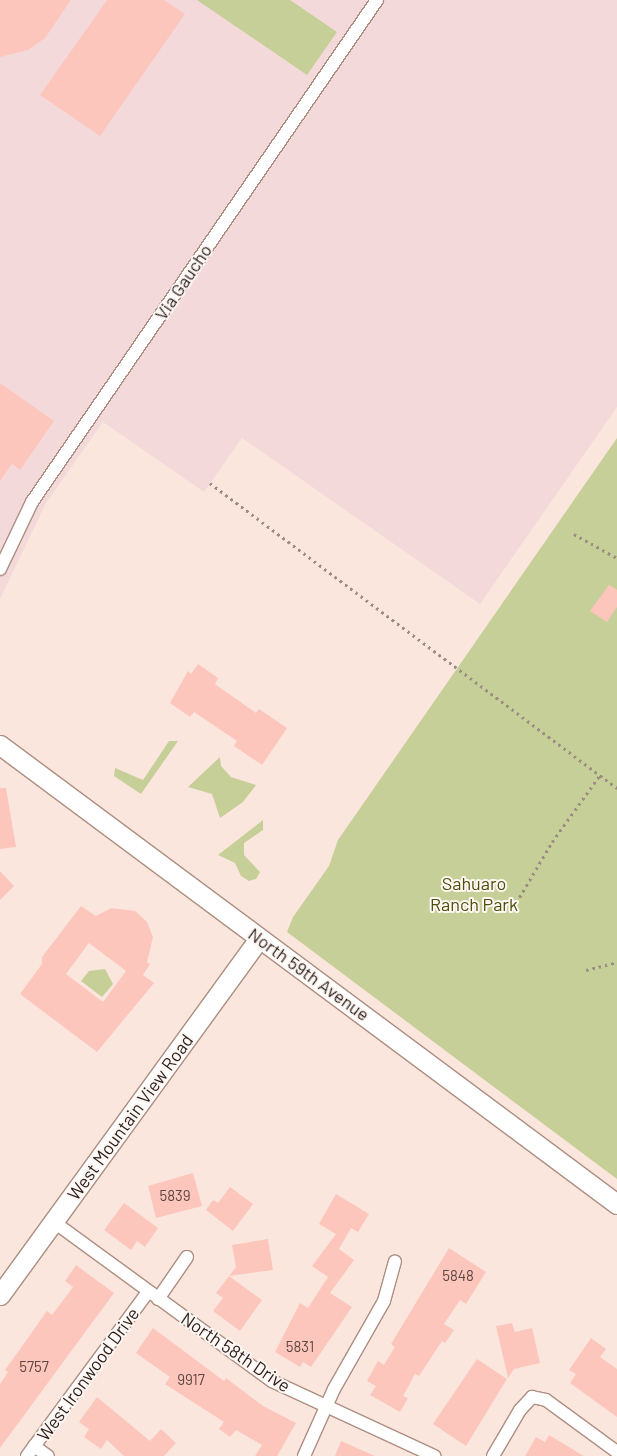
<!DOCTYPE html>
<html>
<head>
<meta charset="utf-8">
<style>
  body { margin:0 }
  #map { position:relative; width:617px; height:1456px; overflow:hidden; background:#fbe6dd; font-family:Barlow,sans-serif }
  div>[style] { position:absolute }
  .education>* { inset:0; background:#f4d9db }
  .green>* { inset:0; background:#c6cf97 }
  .building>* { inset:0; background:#fdc6bc }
  .path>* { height:2.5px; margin-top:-1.25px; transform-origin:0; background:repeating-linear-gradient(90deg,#9c8c84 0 2.5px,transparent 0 6.5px) }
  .roads { filter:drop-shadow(1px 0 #ad8e81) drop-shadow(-1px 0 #ad8e81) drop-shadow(0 1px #ad8e81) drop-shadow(0 -1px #ad8e81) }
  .street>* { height:12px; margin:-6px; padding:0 6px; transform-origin:6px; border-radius:6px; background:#fff }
  .secondary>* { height:19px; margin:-9.5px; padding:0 9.5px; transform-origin:9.5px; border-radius:9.5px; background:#fff }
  span { translate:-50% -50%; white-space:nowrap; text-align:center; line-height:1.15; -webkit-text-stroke:4px #fdf6f3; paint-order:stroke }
  .number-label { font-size:15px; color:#5e4741 }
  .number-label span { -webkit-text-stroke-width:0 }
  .street-label { font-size:18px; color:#291d18 }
  .park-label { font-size:18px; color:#4a5008 }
</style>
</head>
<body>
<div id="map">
  <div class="education">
    <i style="clip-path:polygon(0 0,617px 0,617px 407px,480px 604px,242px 438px,204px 492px,103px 422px,46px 503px,0 599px)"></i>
  </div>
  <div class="green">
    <i style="clip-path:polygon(197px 0,290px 0,337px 32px,307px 75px)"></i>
    <i style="clip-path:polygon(617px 438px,617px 1179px,287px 932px,293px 917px,329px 866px,338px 840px)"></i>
    <i style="clip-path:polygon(169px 741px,178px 741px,141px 794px,114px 776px,115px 768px,143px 780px)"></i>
    <i style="clip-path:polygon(220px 757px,221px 766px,231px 777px,256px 785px,243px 802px,220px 818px,212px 794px,188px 787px)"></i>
    <i style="clip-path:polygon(263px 820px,263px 830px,244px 843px,244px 855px,260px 872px,256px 879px,249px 881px,241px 876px,235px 863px,218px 855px)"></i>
    <i style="clip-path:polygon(105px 969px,113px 984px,102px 997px,81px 981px,89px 971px)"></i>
  </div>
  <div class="building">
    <i style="clip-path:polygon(0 0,71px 0,45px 38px,28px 50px,0 57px)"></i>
    <i style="clip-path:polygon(107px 0,164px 0,185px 14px,100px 136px,40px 95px)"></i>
    <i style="clip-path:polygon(0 383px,54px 421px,20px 470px,12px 464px,0 481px)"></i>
    <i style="clip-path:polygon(609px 585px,617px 590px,617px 607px,607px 622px,590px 611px)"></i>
    <i style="clip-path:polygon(198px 664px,218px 678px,215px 684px,256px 713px,259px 709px,287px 728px,262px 765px,234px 746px,237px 741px,194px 712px,190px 717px,170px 703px,188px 671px,191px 674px)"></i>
    <i style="clip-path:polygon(0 788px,6px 788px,16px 847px,0 849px)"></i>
    <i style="clip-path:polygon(0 871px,14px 886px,0 900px)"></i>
    <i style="clip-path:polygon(evenodd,81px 906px,96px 916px,111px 908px,135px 911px,147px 922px,153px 937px,147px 962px,150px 964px,143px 975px,154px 983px,97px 1052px,20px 994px,42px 964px,42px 957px,81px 906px,89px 943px,126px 971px,103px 1002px,66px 974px,89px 943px)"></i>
    <i style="clip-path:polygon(193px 1173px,202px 1206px,156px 1218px,148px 1186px)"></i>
    <i style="clip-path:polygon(230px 1187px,253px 1204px,233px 1231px,206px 1210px,213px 1200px,218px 1203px)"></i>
    <i style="clip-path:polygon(336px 1194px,369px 1214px,358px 1232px,351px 1228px,339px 1249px,354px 1260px,330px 1293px,352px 1307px,311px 1367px,303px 1362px,300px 1367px,275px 1352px,300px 1303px,308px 1308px,328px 1277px,312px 1266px,336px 1234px,319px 1224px)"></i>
    <i style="clip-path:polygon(124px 1203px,158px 1228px,145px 1247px,137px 1241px,131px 1250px,104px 1230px)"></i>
    <i style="clip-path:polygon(268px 1239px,273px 1270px,229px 1276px,262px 1300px,240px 1331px,213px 1311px,223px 1298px,216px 1293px,236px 1267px,232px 1245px)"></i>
    <i style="clip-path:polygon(449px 1248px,486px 1272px,466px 1304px,460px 1300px,444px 1324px,454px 1330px,445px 1343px,442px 1341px,419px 1376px,415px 1374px,403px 1396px,408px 1398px,400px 1412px,370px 1395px,376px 1386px,367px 1381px,378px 1361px,384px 1365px,395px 1347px,391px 1344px)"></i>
    <i style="clip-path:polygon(76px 1265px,114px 1293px,0 1448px,0 1384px,8px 1372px,5px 1370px,47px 1311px,52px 1315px,73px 1287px,65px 1281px)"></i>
    <i style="clip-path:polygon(512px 1323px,515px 1332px,532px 1328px,540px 1363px,514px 1369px,508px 1378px,496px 1326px)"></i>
    <i style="clip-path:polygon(153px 1328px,224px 1381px,226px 1378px,263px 1406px,296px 1423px,277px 1456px,255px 1456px,262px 1445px,236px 1430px,230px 1437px,219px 1429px,224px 1422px,165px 1384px,170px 1377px,136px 1353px)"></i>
    <i style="clip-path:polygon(591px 1338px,606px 1349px,600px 1357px,617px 1369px,617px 1417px,570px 1383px,576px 1374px,569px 1370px)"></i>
    <i style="clip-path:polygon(477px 1359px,507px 1379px,466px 1446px,433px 1424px)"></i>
    <i style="clip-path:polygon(97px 1397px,150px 1441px,161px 1429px,176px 1443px,164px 1456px,124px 1456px,107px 1440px,101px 1449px,84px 1437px,89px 1429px,79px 1422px)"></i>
    <i style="clip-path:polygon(549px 1435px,584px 1456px,525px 1456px,536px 1437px,545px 1442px)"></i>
    <i style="clip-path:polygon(341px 1441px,375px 1456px,335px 1456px)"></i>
  </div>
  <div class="path">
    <i style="left:210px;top:483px;width:509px;rotate:36.85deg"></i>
    <i style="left:574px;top:534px;width:49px;rotate:29.2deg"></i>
    <i style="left:516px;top:903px;width:71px;rotate:-59.5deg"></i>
    <i style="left:552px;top:842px;width:82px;rotate:-54.4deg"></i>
    <i style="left:586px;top:970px;width:32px;rotate:-14deg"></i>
  </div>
  <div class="roads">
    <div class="street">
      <i style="left:0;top:569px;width:74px;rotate:-64.5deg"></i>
      <i style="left:32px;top:502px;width:609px;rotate:-55.5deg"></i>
      <i style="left:54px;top:1222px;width:270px;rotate:36.1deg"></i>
      <i style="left:272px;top:1381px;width:179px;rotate:24.8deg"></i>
      <i style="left:158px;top:1299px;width:51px;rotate:-55.4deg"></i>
      <i style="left:34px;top:1446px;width:17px;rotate:36deg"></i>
      <i style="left:27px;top:1456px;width:204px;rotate:-53.6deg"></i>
      <i style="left:304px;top:1456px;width:73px;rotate:-65.9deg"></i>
      <i style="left:334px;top:1389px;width:101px;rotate:-60.4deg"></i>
      <i style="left:384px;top:1301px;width:41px;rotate:-74.6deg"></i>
      <i style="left:493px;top:1456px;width:53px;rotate:-59.6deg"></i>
      <i style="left:520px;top:1410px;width:18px;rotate:-47deg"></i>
      <i style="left:532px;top:1397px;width:14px;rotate:12deg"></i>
      <i style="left:546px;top:1400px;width:88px;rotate:36.2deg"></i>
    </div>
    <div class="secondary">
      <i style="left:0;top:745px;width:769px;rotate:36.65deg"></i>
      <i style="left:0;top:1295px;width:441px;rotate:-54deg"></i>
    </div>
  </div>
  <div class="number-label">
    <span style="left:175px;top:1196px">5839</span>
    <span style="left:458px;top:1276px">5848</span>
    <span style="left:300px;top:1347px">5831</span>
    <span style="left:34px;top:1367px">5757</span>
    <span style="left:191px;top:1380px">9917</span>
  </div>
  <div class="street-label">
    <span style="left:183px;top:282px;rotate:-56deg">Via Gaucho</span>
    <span style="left:309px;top:974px;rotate:36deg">North 59th Avenue</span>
    <span style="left:130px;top:1117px;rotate:-54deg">West Mountain View Road</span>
    <span style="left:236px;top:1352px;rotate:34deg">North 58th Drive</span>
    <span style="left:88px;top:1374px;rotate:-54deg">West Ironwood Drive</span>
  </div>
  <div class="park-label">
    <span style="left:474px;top:894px">Sahuaro<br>Ranch Park</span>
  </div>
</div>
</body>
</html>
